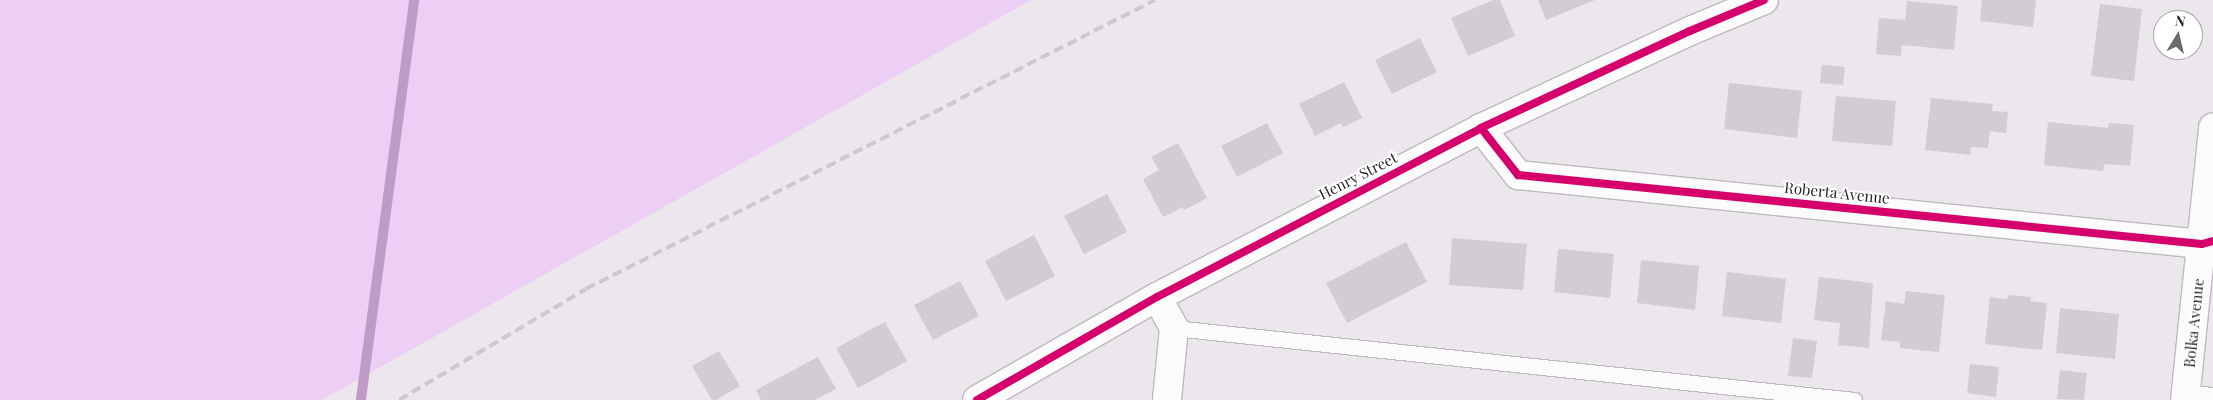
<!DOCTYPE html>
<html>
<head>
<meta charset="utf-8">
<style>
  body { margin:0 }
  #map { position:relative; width:2213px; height:400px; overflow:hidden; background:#ece6ed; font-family:"Playfair Display",serif }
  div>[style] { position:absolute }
  .green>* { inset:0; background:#edcff6 }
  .stream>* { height:10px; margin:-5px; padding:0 5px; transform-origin:5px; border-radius:5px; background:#be9bc9 }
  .building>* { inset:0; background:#d2cdd3 }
  .roads { filter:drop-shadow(1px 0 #beb9bf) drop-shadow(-1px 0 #beb9bf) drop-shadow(0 1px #beb9bf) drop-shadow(0 -1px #beb9bf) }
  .lane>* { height:15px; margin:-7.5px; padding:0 7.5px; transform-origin:7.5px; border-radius:7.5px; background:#fcfbfc }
  .street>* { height:28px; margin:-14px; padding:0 14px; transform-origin:14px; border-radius:14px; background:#fcfbfc }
  .rail>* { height:4px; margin-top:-2px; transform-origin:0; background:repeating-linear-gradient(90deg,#cccacc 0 10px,transparent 0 15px) }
  .cycleway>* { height:8px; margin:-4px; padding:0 4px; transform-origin:4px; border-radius:4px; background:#d6006c }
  span { translate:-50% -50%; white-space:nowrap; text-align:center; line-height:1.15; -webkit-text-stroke:4px #fff; paint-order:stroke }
  .street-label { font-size:15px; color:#28252a }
  .north { position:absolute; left:2153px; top:10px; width:50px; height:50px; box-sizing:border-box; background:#fff; border:1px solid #a9a8aa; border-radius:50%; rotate:9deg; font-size:14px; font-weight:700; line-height:20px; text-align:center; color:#28252a }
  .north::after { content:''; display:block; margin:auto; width:18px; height:22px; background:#6d696e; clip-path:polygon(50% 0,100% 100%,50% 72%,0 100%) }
</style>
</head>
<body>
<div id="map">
  <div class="green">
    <i style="clip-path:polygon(0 0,1031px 0,322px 400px,0 400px)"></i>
  </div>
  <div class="stream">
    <i style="left:361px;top:399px;width:403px;rotate:-82.4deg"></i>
  </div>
  <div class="building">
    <i style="clip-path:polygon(1493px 0,1500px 0,1515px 36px,1468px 56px,1451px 18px)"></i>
    <i style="clip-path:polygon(1538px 0,1595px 0,1546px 20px)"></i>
    <i style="clip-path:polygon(1982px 0,2036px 0,2033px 27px,1980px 21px)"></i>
    <i style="clip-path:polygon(1907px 1px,1958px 6px,1954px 50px,1902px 45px,1901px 56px,1876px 54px,1879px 18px,1905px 20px)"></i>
    <i style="clip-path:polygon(2100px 4px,2142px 9px,2134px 81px,2091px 76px)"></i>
    <i style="clip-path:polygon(1420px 38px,1437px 72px,1392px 94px,1375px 60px)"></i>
    <i style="clip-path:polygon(1822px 65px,1845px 67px,1843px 85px,1820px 83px)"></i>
    <i style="clip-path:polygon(1344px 82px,1362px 118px,1343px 127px,1341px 123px,1315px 136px,1299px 104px)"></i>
    <i style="clip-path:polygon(1729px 83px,1802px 91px,1797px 138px,1724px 129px)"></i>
    <i style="clip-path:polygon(1836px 96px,1896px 101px,1892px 146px,1832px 141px)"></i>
    <i style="clip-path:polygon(1931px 98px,1993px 104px,1992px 111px,2008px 112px,2006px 133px,1990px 131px,1988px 148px,1971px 147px,1970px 155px,1925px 150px)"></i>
    <i style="clip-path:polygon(2048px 122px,2108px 128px,2109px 123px,2134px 125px,2130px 166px,2104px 164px,2103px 171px,2044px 165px)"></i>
    <i style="clip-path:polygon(1267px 123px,1283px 153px,1237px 177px,1221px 146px)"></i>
    <i style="clip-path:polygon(1178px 143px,1207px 198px,1184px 210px,1183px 207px,1163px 217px,1143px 179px,1159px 170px,1151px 157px)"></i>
    <i style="clip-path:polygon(1107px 194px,1127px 232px,1084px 254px,1064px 216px)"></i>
    <i style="clip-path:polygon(1034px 235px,1055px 276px,1006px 301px,985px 261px)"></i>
    <i style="clip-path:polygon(1452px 238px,1527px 244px,1523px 290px,1449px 285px)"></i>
    <i style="clip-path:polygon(1406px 242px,1427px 282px,1347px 323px,1326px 283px)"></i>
    <i style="clip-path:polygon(1558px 249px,1614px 254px,1610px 298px,1554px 292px)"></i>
    <i style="clip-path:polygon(1641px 260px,1699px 266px,1695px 310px,1637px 303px)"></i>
    <i style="clip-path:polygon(1727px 272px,1786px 279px,1781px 323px,1722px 316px)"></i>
    <i style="clip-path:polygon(1819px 277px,1873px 283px,1869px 348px,1838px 345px,1840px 323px,1814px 320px)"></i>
    <i style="clip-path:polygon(960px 281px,979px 316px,933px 340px,914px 305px)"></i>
    <i style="clip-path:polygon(1906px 291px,1945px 295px,1939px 352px,1900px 348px,1900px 342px,1881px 340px,1886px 301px,1904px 304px)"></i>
    <i style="clip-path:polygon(2008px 295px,2031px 297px,2030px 301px,2047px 303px,2042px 350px,1985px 344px,1990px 297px,2007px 299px)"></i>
    <i style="clip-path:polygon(2060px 308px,2119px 314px,2115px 359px,2056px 353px)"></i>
    <i style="clip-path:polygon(885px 322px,907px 361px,858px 388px,836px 348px)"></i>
    <i style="clip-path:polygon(1793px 338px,1817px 341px,1812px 378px,1788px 376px)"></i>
    <i style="clip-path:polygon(719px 351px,740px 386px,716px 400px,712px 400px,692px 366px)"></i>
    <i style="clip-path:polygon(818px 357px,836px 389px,815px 400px,761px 400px,756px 390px)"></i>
    <i style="clip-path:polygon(1970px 364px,1999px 367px,1996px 397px,1967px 393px)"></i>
    <i style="clip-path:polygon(2060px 370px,2087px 373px,2084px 400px,2057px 399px)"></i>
  </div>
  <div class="roads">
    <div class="lane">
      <i style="left:1174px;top:328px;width:684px;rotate:6.04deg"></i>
      <i style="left:2186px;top:393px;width:27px;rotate:4deg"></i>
    </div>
    <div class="street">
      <i style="left:1481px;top:128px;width:60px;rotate:51.8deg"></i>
      <i style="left:1518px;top:175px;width:687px;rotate:5.76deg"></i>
      <i style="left:2202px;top:244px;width:11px;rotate:-15deg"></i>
      <i style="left:1157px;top:297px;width:35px;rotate:61deg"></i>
      <i style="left:1174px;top:328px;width:72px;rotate:95.6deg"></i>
      <i style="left:977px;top:400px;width:207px;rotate:-29.8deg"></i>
      <i style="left:1157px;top:297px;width:365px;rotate:-27.5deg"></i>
      <i style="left:1481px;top:128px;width:230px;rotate:-24.9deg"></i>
      <i style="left:1690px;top:31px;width:80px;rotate:-22.7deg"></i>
      <i style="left:2185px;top:400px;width:274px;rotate:-84.1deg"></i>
    </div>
  </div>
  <div class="rail">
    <i style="left:399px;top:400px;width:217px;rotate:-30.7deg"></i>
    <i style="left:586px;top:289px;width:638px;rotate:-26.93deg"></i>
  </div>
  <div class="cycleway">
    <i style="left:1481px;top:128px;width:60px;rotate:51.8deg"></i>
    <i style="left:1518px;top:175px;width:687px;rotate:5.76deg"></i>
    <i style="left:2202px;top:244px;width:11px;rotate:-15deg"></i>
    <i style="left:977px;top:400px;width:207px;rotate:-29.8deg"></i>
    <i style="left:1157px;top:297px;width:365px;rotate:-27.5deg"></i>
    <i style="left:1481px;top:128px;width:230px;rotate:-24.9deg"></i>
    <i style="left:1690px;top:31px;width:80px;rotate:-22.7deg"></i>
  </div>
  <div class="street-label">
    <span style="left:1358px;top:176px;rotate:-27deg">Henry Street</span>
    <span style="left:1837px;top:193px;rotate:6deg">Roberta Avenue</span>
    <span style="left:2194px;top:323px;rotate:-84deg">Bolka Avenue</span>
  </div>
  <div class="north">N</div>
</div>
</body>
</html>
